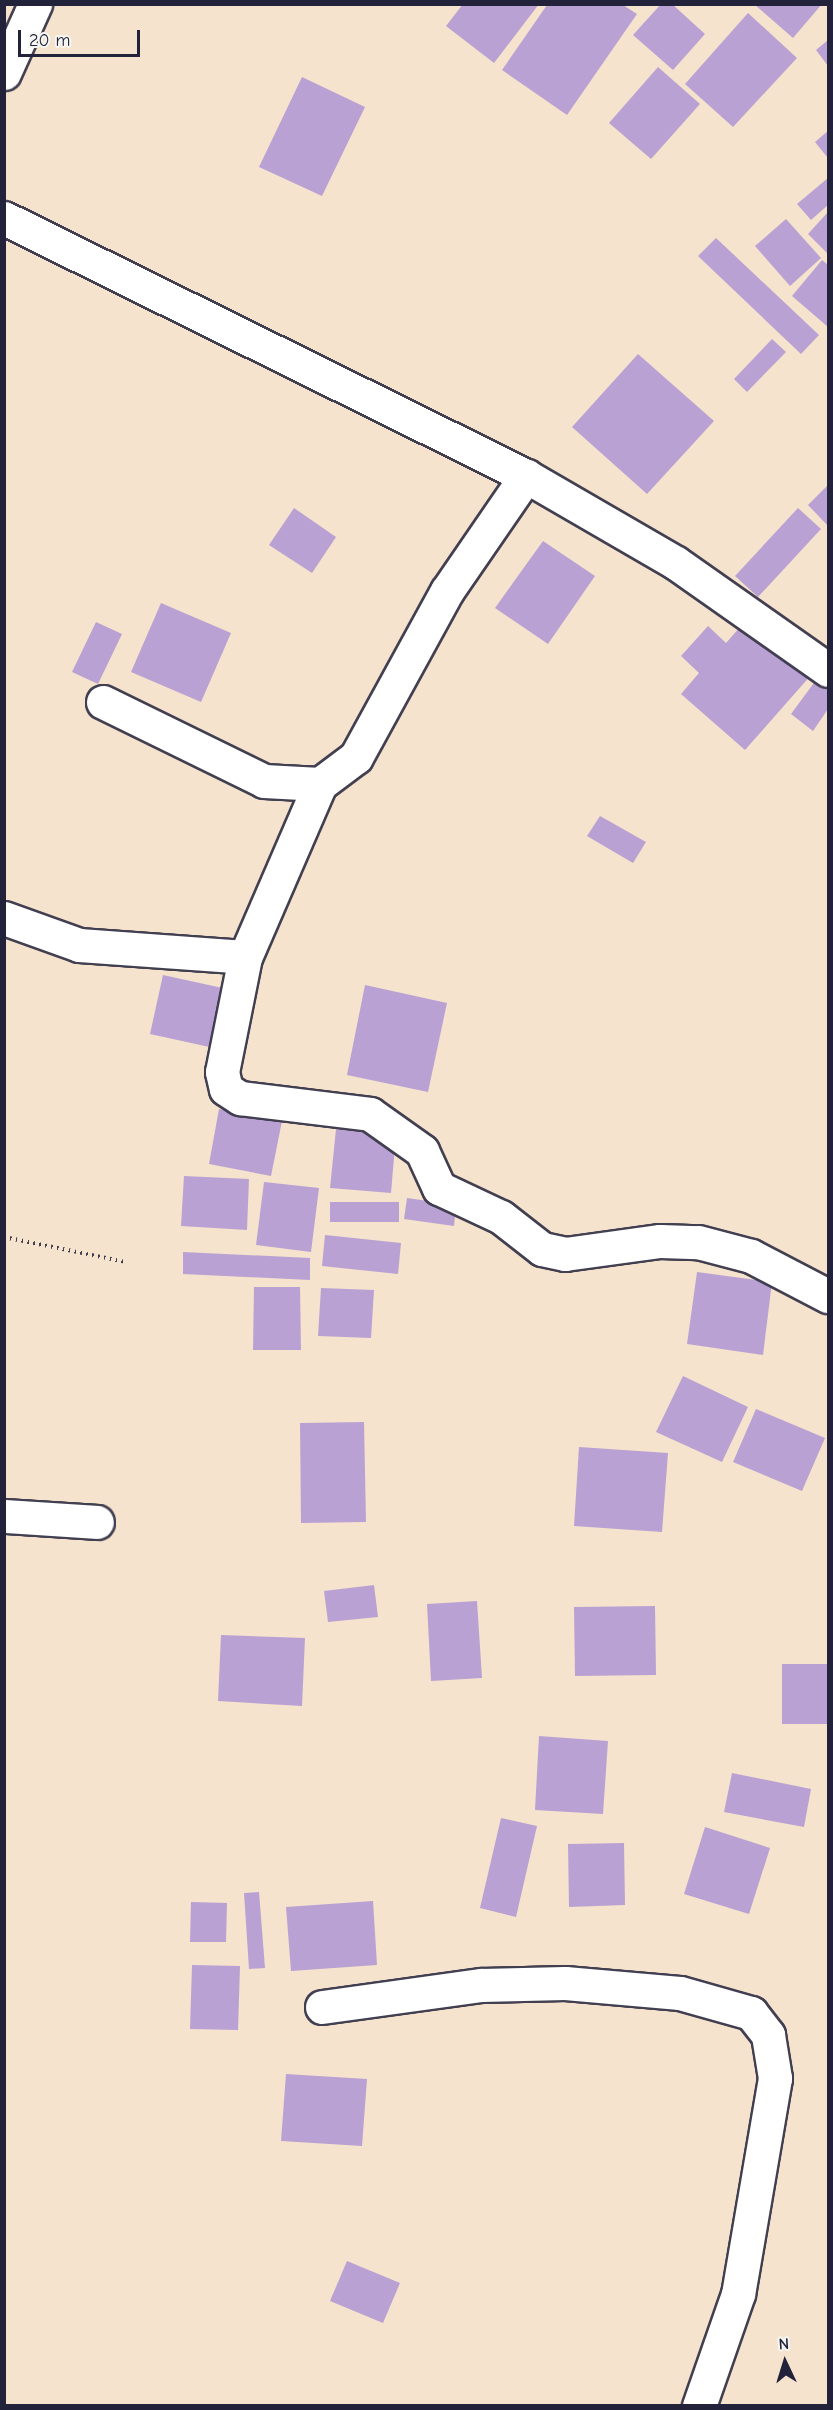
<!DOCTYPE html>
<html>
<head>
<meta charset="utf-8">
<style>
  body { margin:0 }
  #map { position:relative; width:833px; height:2410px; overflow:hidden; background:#f5e3cd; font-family:"Comic Neue",sans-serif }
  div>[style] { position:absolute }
  .building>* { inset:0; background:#baa1d3 }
  .path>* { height:4px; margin-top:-2px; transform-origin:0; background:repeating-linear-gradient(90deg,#423f51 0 1.5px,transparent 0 6px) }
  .roads { filter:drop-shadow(2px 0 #423f51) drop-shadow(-2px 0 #423f51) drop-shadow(0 2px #423f51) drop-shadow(0 -2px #423f51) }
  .minor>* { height:33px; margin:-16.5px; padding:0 16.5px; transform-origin:16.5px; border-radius:16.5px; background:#fff }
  span { translate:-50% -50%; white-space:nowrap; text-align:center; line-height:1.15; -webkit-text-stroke:5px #f6f6f2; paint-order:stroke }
  .frame { position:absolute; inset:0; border:6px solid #22223b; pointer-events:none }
  .north { position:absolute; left:755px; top:2332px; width:60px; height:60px; -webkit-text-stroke:4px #f6f6f2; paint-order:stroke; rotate:356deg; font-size:16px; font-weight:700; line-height:24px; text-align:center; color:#22223b }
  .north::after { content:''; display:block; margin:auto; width:21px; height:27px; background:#22223b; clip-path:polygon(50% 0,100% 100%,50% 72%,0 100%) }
  .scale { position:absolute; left:18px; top:30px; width:122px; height:27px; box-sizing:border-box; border:3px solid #22223b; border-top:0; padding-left:8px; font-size:18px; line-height:21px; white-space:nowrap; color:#22223b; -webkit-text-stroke:4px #f6f6f2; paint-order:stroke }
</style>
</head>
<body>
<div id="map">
  <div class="building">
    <i style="clip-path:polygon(463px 4px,539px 4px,494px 63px,446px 26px)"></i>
    <i style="clip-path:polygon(661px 4px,672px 4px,705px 34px,673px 70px,633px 35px)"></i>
    <i style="clip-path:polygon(754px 4px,822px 4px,793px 38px)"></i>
    <i style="clip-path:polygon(547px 5px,623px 5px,637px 14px,567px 115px,502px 70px)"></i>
    <i style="clip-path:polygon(748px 13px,797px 58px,733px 127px,685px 84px)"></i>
    <i style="clip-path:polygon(828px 40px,828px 66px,816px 50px)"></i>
    <i style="clip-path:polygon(658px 67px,700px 104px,651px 159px,609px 123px)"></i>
    <i style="clip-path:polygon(302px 77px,365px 107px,322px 196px,259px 167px)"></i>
    <i style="clip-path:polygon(828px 131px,828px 158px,815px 142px)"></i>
    <i style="clip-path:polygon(828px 178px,828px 205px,811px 220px,797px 204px)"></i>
    <i style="clip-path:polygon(828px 212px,828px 254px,808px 234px)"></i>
    <i style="clip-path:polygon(786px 219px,821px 258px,790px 286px,755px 246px)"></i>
    <i style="clip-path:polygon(716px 238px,819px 335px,801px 354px,698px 256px)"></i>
    <i style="clip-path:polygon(822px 260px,828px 265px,828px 327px,792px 296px)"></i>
    <i style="clip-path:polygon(772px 339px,786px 352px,747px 392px,734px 379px)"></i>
    <i style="clip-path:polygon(638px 354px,714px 421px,647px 494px,572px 427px)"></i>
    <i style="clip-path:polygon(828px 485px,828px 526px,808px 505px)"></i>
    <i style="clip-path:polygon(294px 508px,336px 537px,312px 573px,269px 545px)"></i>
    <i style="clip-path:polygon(798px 508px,821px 529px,758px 597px,735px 576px)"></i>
    <i style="clip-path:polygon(543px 541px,595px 576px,548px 644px,495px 608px)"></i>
    <i style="clip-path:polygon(161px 603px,231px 633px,201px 702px,131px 672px)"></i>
    <i style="clip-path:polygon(748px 618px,812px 674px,745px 750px,681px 694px,699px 673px,681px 656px,708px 626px,726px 643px)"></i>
    <i style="clip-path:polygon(96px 622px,122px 634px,98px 684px,72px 672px)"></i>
    <i style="clip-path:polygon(819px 676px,828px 683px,828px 709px,813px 731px,791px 714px)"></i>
    <i style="clip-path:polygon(600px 816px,646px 842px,633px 863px,587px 836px)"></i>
    <i style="clip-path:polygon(163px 975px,227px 989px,214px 1048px,150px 1034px)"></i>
    <i style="clip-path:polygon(365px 985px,447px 1003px,428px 1092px,347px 1075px)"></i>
    <i style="clip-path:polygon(219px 1109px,282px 1121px,271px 1176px,209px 1164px)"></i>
    <i style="clip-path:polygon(336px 1129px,396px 1134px,391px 1193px,330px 1188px)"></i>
    <i style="clip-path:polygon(184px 1176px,249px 1179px,247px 1230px,181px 1226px)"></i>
    <i style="clip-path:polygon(264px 1182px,319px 1188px,311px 1252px,256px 1245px)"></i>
    <i style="clip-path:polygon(407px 1198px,456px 1205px,454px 1226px,404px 1219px)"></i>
    <i style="clip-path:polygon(330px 1202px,399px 1202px,399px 1222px,330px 1222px)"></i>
    <i style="clip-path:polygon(325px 1235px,401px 1243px,398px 1274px,322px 1266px)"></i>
    <i style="clip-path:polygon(183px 1252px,310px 1258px,310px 1280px,183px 1274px)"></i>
    <i style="clip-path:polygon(697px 1272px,772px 1282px,763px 1355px,687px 1344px)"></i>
    <i style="clip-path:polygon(254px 1287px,300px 1287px,301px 1350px,253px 1350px)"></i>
    <i style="clip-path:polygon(321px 1288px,374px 1290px,371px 1338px,318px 1336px)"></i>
    <i style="clip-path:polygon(683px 1376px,748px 1407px,722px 1462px,656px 1432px)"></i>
    <i style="clip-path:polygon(756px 1409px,825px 1438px,802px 1491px,733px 1462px)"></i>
    <i style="clip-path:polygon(364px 1422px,366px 1522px,301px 1523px,300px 1423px)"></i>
    <i style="clip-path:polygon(579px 1447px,668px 1453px,662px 1532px,574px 1526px)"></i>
    <i style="clip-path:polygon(374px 1585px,378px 1617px,328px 1622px,324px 1591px)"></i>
    <i style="clip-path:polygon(477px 1601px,482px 1678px,431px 1681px,427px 1604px)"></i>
    <i style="clip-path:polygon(655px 1606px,656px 1675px,575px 1676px,574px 1607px)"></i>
    <i style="clip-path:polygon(221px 1635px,305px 1638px,302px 1706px,218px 1701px)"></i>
    <i style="clip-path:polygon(782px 1664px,828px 1664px,828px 1724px,782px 1724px)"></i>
    <i style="clip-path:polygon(539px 1736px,608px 1741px,603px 1814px,535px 1810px)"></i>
    <i style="clip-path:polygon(732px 1773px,811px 1789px,804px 1827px,724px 1812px)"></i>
    <i style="clip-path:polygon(501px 1818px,537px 1826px,516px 1917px,480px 1908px)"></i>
    <i style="clip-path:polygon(705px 1827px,770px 1848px,749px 1914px,684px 1894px)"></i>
    <i style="clip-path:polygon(624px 1843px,625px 1905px,569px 1907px,568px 1844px)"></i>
    <i style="clip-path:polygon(259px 1892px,265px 1968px,249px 1969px,244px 1893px)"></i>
    <i style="clip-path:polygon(373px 1901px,377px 1965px,291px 1971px,286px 1907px)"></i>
    <i style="clip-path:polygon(191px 1902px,227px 1903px,226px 1942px,190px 1942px)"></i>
    <i style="clip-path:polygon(192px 1965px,240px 1966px,238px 2030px,190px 2029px)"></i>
    <i style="clip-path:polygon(286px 2074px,367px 2079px,362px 2146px,281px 2141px)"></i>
    <i style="clip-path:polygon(347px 2261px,400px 2283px,383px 2323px,330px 2301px)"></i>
  </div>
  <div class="path">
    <i style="left:4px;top:1237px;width:125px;rotate:11.6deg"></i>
  </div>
  <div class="roads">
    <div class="minor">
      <i style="left:4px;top:73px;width:76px;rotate:-65.8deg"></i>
      <i style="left:4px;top:218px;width:582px;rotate:26.3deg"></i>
      <i style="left:103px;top:702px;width:179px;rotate:26.1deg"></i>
      <i style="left:264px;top:781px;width:56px;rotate:3.1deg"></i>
      <i style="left:320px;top:784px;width:45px;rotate:-36.9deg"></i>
      <i style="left:356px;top:757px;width:189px;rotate:-61.3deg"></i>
      <i style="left:447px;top:591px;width:140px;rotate:-55.5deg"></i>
      <i style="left:526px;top:476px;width:173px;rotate:30.1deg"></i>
      <i style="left:676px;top:563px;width:186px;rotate:35.1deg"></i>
      <i style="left:320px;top:784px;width:189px;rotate:113.4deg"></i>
      <i style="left:245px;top:957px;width:117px;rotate:101.3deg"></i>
      <i style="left:222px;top:1072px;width:17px;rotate:77deg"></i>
      <i style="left:226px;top:1089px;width:17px;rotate:33deg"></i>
      <i style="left:240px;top:1098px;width:131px;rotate:7deg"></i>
      <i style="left:370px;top:1114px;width:64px;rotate:35.4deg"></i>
      <i style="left:422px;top:1151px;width:41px;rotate:65.3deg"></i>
      <i style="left:439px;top:1188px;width:68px;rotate:25.1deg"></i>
      <i style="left:501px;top:1217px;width:52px;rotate:38deg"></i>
      <i style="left:542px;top:1249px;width:24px;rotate:12deg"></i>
      <i style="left:565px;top:1254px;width:96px;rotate:-7.8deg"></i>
      <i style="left:660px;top:1241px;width:38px;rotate:2deg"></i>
      <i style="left:698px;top:1242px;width:55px;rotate:14.8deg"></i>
      <i style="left:751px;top:1256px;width:87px;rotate:27.5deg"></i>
      <i style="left:4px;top:918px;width:80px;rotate:19.8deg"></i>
      <i style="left:79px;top:945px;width:166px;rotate:4.1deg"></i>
      <i style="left:4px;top:1516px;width:93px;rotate:3.7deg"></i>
      <i style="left:322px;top:2007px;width:161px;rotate:-7.9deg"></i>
      <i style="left:481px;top:1985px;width:84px;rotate:-1.4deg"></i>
      <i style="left:565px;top:1983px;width:115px;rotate:5deg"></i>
      <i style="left:680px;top:1993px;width:74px;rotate:15.7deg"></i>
      <i style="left:751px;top:2013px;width:28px;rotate:52deg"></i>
      <i style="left:768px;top:2035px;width:44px;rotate:80.8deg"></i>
      <i style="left:775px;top:2078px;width:219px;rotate:99.7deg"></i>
      <i style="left:738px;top:2294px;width:119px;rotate:109.2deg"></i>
    </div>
  </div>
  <div class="frame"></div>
  <div class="north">N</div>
  <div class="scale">20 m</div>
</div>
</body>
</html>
